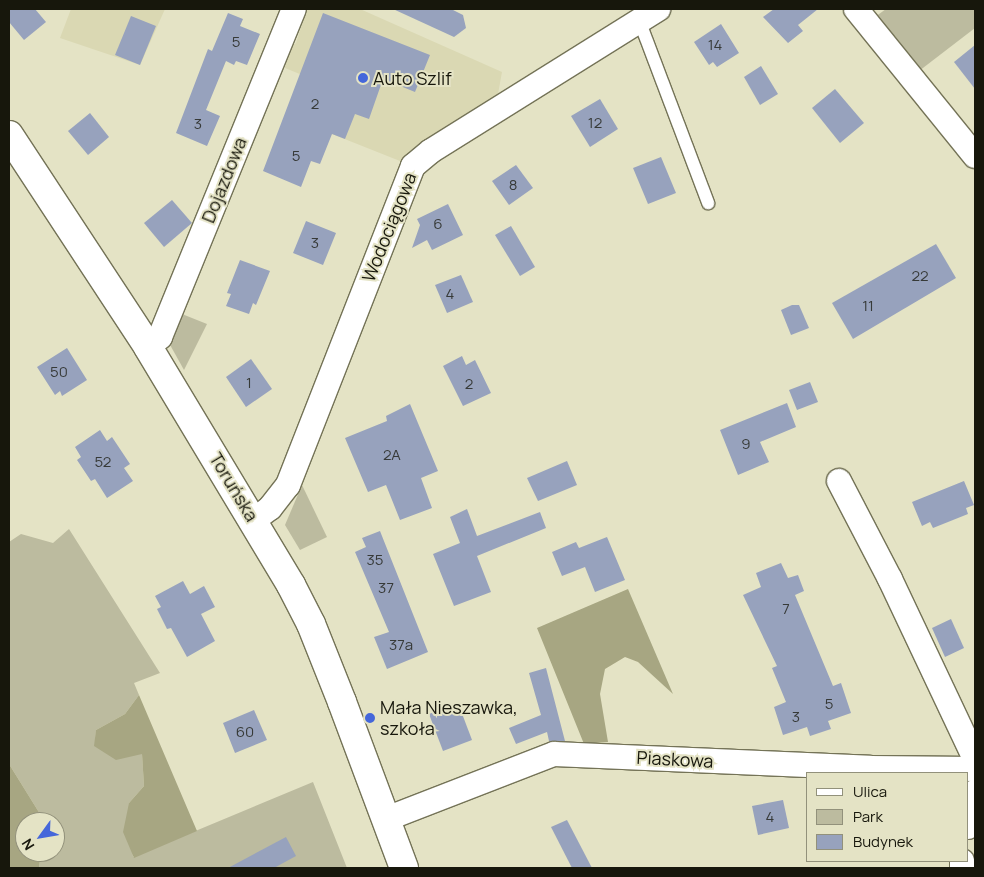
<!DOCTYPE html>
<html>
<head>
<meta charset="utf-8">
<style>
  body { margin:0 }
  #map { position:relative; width:984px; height:877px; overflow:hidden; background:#e4e3c5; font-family:Manrope,sans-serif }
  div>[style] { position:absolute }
  .built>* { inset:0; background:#dad8b3 }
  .green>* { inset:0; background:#bcbb9f }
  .forest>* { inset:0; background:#a7a682 }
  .building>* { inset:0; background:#97a2bd }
  .roads { filter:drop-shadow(1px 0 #747357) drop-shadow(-1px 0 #747357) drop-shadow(0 1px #747357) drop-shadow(0 -1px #747357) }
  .service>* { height:12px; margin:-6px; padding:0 6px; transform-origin:6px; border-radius:6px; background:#fff }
  .minor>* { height:24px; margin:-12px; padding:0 12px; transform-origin:12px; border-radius:12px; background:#fff }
  .secondary>* { height:28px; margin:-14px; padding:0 14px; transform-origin:14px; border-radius:14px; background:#fff }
  .dots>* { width:14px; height:14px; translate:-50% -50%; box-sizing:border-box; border:2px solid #e4e3c5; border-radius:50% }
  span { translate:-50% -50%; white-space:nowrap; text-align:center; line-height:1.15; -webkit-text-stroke:4px #e4e3c5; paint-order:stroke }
  .number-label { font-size:15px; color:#373a38 }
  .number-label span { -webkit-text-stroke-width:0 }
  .poi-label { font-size:18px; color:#17170c }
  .left { translate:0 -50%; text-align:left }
  .street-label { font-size:18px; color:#17170c }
  .frame { position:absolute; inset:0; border:10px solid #17170c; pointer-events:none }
  .legend { position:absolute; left:806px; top:772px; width:162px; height:90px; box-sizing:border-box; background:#e4e3c5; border:1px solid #92917b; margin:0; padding:6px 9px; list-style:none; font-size:15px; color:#17170c }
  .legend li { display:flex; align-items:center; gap:10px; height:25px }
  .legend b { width:25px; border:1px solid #92917b }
  .north { position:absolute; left:15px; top:812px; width:50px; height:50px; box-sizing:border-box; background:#e4e3c5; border:1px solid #92917b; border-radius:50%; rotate:238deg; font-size:14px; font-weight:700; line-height:20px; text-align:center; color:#17170c }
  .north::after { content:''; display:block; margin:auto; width:18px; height:22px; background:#4567da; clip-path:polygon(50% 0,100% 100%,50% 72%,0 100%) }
</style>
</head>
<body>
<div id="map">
  <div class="built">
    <i style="clip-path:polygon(71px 9px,165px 9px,140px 65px,60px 38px)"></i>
    <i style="clip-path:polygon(307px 9px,360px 9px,502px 72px,498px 94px,411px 151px,405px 163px,332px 134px,334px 88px,285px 68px,286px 51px,296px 43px)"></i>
  </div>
  <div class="green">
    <i style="clip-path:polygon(886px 9px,975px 9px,975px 28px,919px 71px,875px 17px)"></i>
    <i style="clip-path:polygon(177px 312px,207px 324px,184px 370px,169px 343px)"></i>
    <i style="clip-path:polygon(302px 485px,327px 537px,300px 550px,285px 525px)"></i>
    <i style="clip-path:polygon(69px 529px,160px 673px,134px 683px,139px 695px,125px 714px,96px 730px,95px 746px,142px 753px,144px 786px,129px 803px,133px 857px,313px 782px,347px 868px,39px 868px,41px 852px,55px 852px,55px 822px,45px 822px,9px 764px,9px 542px,21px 534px,53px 543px)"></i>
  </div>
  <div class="forest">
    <i style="clip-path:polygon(628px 589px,673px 694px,638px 662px,625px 657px,605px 669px,600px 694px,608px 742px,584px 744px,537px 628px)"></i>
    <i style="clip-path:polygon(139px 695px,197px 831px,134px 858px,123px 832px,129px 803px,144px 786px,142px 754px,116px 760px,94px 746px,96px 730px,125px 714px)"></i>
    <i style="clip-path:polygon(9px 764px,45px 822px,25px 822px,25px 852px,41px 852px,39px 868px,9px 868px)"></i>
  </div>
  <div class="building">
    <i style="clip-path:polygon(9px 9px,35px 9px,46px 22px,24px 40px,9px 22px)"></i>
    <i style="clip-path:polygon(393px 9px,451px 9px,463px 15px,466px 28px,454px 37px)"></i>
    <i style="clip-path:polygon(774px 9px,818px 9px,798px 25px,803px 31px,788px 43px,763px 17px)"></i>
    <i style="clip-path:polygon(228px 13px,243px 19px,240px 26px,260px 34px,247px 65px,236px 61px,234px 65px,226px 61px,206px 110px,220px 116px,207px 146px,176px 133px,208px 49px,212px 51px)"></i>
    <i style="clip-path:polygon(323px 13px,430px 55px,415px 92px,383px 79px,369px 119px,355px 114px,345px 139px,332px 134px,320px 164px,311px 161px,301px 187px,263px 171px)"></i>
    <i style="clip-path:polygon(131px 16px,156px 26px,140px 65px,115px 55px)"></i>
    <i style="clip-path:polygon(721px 24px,739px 53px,717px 67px,713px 62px,709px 65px,694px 42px)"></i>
    <i style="clip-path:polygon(975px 45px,975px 89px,954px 62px)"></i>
    <i style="clip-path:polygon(761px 66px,778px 94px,760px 105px,744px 77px)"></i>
    <i style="clip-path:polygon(835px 89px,864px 123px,840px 143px,812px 108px)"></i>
    <i style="clip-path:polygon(600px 99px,618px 129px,590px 147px,571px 116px)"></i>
    <i style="clip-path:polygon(90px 113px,109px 137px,88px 155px,68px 131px)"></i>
    <i style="clip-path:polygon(661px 157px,676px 193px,648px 204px,633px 168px)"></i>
    <i style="clip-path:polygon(516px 165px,533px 188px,509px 205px,492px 181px)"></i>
    <i style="clip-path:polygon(172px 200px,192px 223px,164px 247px,144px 223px)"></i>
    <i style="clip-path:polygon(448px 204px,463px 235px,432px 250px,427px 240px,412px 248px,420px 225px,417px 219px)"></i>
    <i style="clip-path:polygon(306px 221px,336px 233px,323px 265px,293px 253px)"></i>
    <i style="clip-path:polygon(511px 226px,535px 267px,520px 276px,495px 235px)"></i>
    <i style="clip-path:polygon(936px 244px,956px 278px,853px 339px,832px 303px)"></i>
    <i style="clip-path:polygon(240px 260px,270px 271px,256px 305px,253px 303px,249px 314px,226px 306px,231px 294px,227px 293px)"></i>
    <i style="clip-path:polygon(461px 275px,473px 302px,447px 313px,435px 285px)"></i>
    <i style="clip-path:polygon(792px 305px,799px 305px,809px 328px,791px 335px,781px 310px)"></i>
    <i style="clip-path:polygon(67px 348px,87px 380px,62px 396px,60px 391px,55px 395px,37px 367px)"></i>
    <i style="clip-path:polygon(462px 356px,466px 365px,475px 360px,491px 393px,463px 406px,443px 366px)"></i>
    <i style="clip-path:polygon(251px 359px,272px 389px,246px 407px,226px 377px)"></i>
    <i style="clip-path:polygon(810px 382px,818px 402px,797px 410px,789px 390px)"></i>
    <i style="clip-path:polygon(787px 403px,796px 427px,760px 442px,769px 462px,738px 475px,720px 430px)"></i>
    <i style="clip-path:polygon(410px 404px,438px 471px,421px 478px,432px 508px,400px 520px,386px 485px,368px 492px,345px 438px,387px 421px,386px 416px)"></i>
    <i style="clip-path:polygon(100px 430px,107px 441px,112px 437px,130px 464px,124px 468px,133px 481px,107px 498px,95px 479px,91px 481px,77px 460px,81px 457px,75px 447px)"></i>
    <i style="clip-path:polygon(567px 461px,577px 485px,538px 501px,527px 478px)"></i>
    <i style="clip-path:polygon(964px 481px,974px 505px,966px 508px,968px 514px,933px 528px,930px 522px,922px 526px,912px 502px)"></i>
    <i style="clip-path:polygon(467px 509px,477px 536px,540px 512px,546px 528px,477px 556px,491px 592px,454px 606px,433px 554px,460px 543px,450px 517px)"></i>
    <i style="clip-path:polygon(380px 531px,428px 652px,387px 669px,374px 637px,389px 632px,355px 552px,366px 547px,362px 538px)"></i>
    <i style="clip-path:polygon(607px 537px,625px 580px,595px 592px,585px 567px,562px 576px,552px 552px,576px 542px,579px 548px)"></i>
    <i style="clip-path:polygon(781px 563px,788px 578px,798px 575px,804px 591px,795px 595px,833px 686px,841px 683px,851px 713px,828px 721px,831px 729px,810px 736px,807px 727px,783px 735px,774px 707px,786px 702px,772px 668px,777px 666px,743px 595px,761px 587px,756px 573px)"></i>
    <i style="clip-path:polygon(183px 581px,190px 594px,204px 586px,215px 607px,201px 614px,215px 641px,187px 657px,171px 628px,167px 629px,157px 609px,161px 607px,155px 596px)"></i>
    <i style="clip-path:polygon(951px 619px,964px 648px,945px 657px,932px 628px)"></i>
    <i style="clip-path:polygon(546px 668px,565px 741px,549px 741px,547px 732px,516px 744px,509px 728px,541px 715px,529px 673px)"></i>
    <i style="clip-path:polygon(458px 703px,472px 740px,443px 751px,429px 714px)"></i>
    <i style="clip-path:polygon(254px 710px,267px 740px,235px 753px,223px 723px)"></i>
    <i style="clip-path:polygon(783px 800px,789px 828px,758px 835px,752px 806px)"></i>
    <i style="clip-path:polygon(567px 820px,592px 868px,572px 868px,551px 827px)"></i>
    <i style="clip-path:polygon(286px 837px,296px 856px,274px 868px,228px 868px)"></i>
  </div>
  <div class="roads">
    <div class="service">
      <i style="left:639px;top:20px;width:196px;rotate:69.3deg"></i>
    </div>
    <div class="minor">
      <i style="left:856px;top:9px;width:189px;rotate:51deg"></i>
      <i style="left:148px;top:347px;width:16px;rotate:-40deg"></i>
      <i style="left:160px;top:337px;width:354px;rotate:-67.8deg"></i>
      <i style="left:839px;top:481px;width:110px;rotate:62.5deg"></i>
      <i style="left:890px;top:579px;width:199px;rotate:64.7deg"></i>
      <i style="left:254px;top:520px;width:20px;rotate:-37deg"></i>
      <i style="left:270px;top:508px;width:29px;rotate:-52deg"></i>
      <i style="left:288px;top:485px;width:343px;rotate:-68.6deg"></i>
      <i style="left:413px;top:166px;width:23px;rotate:-40deg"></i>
      <i style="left:431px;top:151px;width:268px;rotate:-32deg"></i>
      <i style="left:386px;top:819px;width:180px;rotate:-21.2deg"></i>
      <i style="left:554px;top:754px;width:316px;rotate:2.5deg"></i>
      <i style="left:870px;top:768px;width:105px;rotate:0.5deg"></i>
      <i style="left:968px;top:827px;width:36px;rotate:-79deg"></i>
      <i style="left:962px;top:868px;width:7px;rotate:-90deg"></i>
    </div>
    <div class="secondary">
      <i style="left:9px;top:135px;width:254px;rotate:56.7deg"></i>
      <i style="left:148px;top:347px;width:278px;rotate:59deg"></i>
      <i style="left:291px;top:585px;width:44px;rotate:62.9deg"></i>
      <i style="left:311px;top:624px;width:84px;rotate:68.3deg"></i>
      <i style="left:342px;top:702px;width:177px;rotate:69.5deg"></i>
    </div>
  </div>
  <div class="dots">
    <i style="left:363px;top:78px;background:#4567da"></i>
    <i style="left:370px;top:718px;background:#4567da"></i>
  </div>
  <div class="number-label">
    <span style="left:236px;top:42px">5</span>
    <span style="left:715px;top:45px">14</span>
    <span style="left:315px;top:104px">2</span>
    <span style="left:595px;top:123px">12</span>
    <span style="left:198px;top:124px">3</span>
    <span style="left:296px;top:156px">5</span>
    <span style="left:513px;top:185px">8</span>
    <span style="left:438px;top:224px">6</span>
    <span style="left:315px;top:243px">3</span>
    <span style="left:920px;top:276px">22</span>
    <span style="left:450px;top:294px">4</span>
    <span style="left:868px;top:306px">11</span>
    <span style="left:59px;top:372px">50</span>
    <span style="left:249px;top:383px">1</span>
    <span style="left:469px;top:384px">2</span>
    <span style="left:746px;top:444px">9</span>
    <span style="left:392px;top:455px">2A</span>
    <span style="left:103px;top:462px">52</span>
    <span style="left:375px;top:560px">35</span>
    <span style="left:386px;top:588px">37</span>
    <span style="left:786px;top:609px">7</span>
    <span style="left:401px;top:645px">37a</span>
    <span style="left:829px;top:704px">5</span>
    <span style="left:796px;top:717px">3</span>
    <span style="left:245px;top:732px">60</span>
    <span style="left:770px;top:817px">4</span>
  </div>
  <div class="poi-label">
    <span class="left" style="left:373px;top:78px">Auto Szlif</span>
    <span class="left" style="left:380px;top:718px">Mała Nieszawka,<br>szkoła</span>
  </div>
  <div class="street-label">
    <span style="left:224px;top:180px;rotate:-68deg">Dojazdowa</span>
    <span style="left:389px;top:227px;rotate:-68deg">Wodociągowa</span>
    <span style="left:234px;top:487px;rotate:59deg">Toruńska</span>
    <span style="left:675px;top:759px;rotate:3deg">Piaskowa</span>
  </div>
  <div class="frame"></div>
  <ul class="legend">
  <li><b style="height:6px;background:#fff"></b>Ulica</li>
  <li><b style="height:14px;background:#bcbb9f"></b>Park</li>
  <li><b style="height:14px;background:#97a2bd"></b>Budynek</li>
  </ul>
  <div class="north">N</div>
</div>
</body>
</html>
